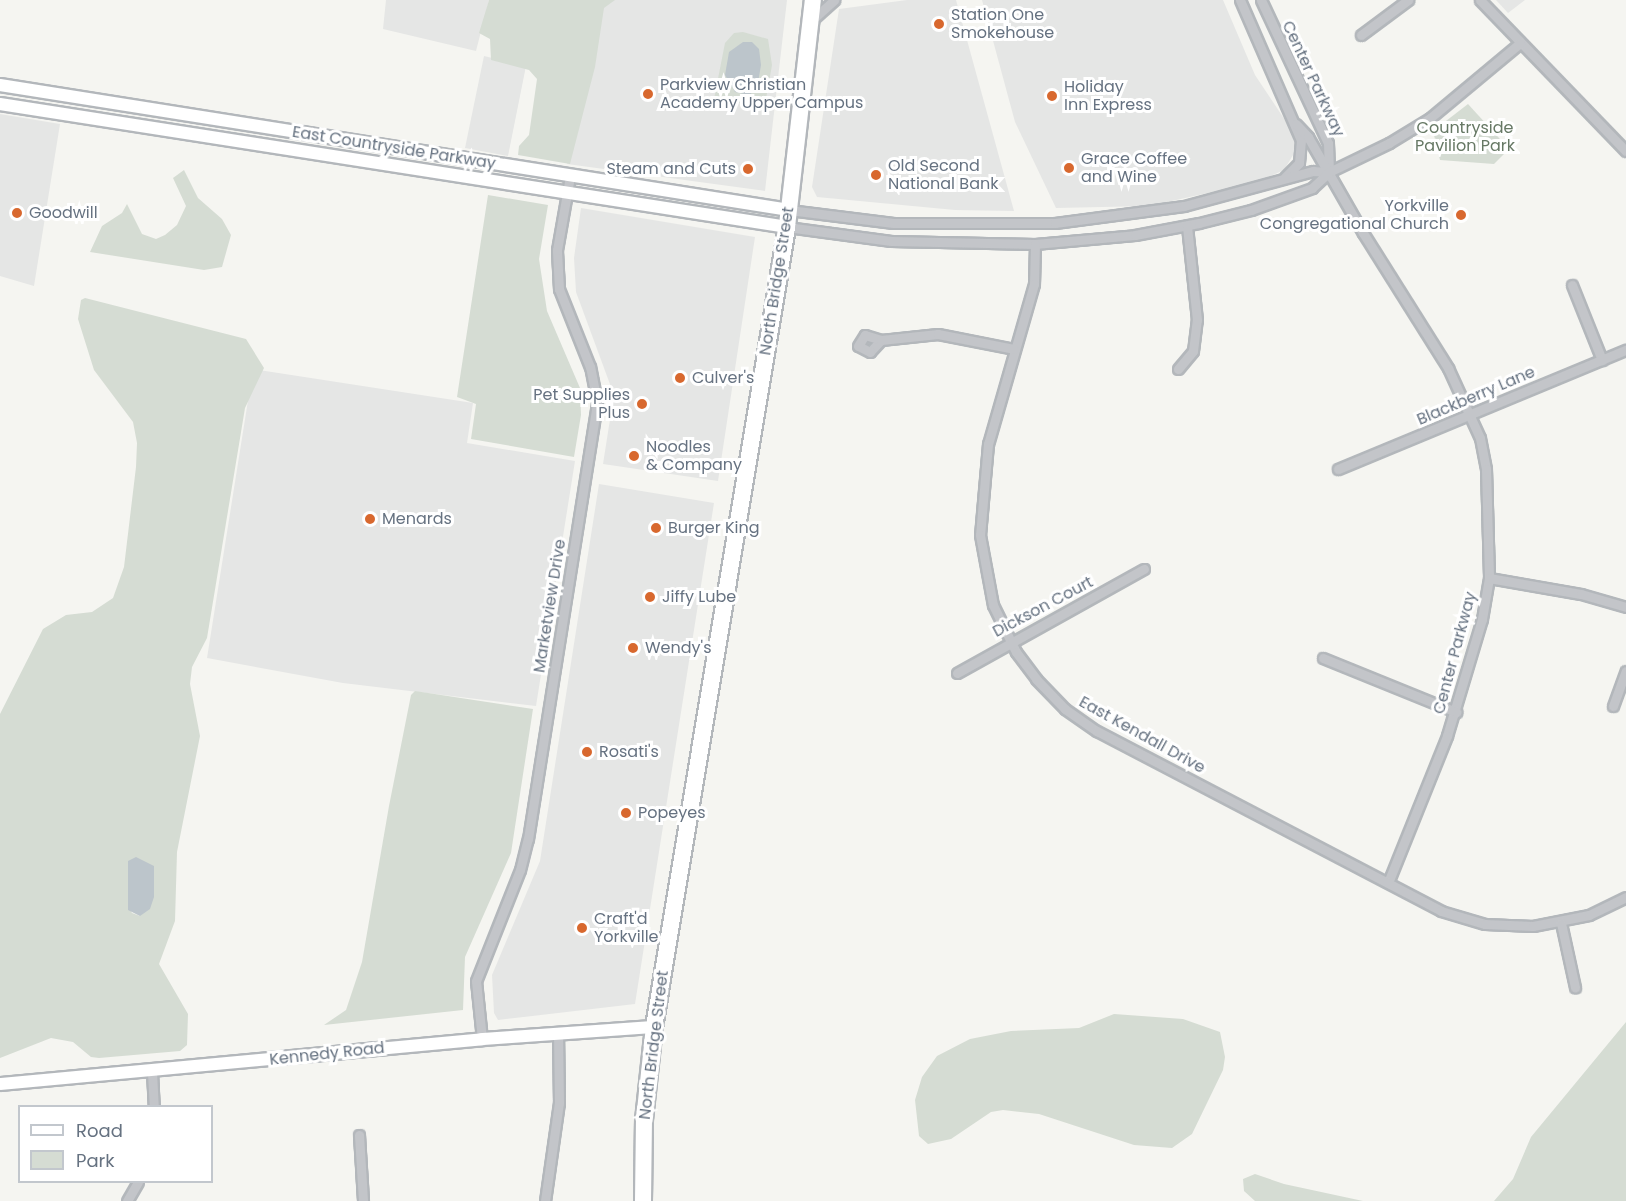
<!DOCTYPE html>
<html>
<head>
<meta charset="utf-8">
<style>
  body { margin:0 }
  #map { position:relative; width:1626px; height:1201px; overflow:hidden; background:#f5f5f1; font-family:Poppins,sans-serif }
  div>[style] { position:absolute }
  .built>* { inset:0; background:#e5e6e5 }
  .green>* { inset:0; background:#d5dcd3 }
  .water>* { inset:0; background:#bcc5cb }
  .roads { filter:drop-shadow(2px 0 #b3b7bb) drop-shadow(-2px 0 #b3b7bb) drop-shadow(0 2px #b3b7bb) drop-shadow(0 -2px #b3b7bb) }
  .street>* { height:9px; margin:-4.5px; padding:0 4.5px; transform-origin:4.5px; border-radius:4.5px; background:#c3c5c9 }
  .secondary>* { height:12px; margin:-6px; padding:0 6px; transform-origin:6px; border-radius:6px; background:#fff }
  .highway>* { height:16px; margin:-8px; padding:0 8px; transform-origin:8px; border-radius:8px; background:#fff }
  .dots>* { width:16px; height:16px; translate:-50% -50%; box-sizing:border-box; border:3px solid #fff; border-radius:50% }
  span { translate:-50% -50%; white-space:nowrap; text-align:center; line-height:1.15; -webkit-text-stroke:6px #fff; paint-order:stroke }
  .poi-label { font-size:16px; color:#667281 }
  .left { translate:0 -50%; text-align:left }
  .right { translate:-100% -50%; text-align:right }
  .street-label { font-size:16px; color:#667281 }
  .park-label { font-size:16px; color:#667864 }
  .legend { position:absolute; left:18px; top:1105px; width:195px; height:78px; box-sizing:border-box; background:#fff; border:2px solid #c2c7cd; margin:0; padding:8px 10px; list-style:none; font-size:18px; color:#667281 }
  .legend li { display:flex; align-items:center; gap:12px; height:30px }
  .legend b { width:30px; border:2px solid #c2c7cd }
</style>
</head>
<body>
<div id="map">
  <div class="built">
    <i style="clip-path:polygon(386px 0,489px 0,476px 51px,383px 29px)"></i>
    <i style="clip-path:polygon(605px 0,787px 0,765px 191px,567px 164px)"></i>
    <i style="clip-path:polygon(907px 0,956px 0,1014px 211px,955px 210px,817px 197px,812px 187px,839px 9px)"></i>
    <i style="clip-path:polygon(982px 0,1223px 0,1255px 75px,1291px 129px,1296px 150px,1284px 170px,1257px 182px,1149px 206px,1056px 208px,1015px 122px)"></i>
    <i style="clip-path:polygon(1496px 0,1525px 0,1508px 13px)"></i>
    <i style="clip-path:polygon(484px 56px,526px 66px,508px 156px,465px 148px)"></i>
    <i style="clip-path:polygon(0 114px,60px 124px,34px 286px,0 276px)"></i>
    <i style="clip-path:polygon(581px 208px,755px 237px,718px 481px,603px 464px,611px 413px,611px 387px,576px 292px,574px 258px)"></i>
    <i style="clip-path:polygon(253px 369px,473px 403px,467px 443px,575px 461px,536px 706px,343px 683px,207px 658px)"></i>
    <i style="clip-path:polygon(599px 484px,714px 503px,635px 1004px,498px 1020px,494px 1013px,492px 975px,540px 861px)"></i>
  </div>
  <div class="green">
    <i style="clip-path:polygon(489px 0,615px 0,604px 8px,595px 67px,570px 164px,518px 155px,519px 146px,529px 135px,537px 79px,529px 70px,491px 60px,490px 39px,479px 33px)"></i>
    <i style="clip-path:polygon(743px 32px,768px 39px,772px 65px,766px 99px,746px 104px,714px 99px,725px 43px,734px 33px)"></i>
    <i style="clip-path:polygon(1468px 104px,1509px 149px,1494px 164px,1440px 160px,1433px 131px)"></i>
    <i style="clip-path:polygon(184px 170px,198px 198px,222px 219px,231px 235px,222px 267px,204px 270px,90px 252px,102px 226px,122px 213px,127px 204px,142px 234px,156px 239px,165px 235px,177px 225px,186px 206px,173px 178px)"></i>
    <i style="clip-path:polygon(488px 195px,548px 205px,539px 259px,547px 311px,580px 388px,581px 415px,574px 457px,471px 439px,476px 404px,457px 397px)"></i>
    <i style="clip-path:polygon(evenodd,85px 298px,246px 339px,264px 368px,245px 408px,207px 638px,192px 667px,190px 684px,200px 736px,177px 852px,175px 921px,159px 964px,188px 1014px,187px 1045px,180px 1051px,99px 1058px,91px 1057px,73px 1042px,51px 1038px,0 1058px,0 714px,43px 629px,66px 615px,92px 612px,113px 598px,124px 567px,136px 467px,137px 443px,133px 422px,94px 370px,78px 319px,81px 300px,85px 298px,129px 872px,140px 916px,132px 913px,128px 905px,129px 872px)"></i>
    <i style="clip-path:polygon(415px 691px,533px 709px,511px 853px,465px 957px,463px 1010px,324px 1025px,346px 1010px,362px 962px,389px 806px,411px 695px)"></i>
    <i style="clip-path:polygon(1114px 1014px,1183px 1019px,1220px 1032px,1225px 1057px,1223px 1070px,1192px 1134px,1172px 1148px,1134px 1145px,1039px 1114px,1003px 1110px,991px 1112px,951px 1139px,928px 1144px,919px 1136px,915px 1100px,922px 1077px,937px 1056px,970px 1039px,1011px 1031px,1079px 1028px)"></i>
    <i style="clip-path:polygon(1626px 1022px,1626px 1201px,1494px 1201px,1513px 1179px,1531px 1137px)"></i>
    <i style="clip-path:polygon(1255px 1174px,1284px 1184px,1363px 1201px,1255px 1201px,1244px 1191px,1243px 1179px)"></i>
  </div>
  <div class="water">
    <i style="clip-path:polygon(743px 42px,752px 42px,759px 49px,761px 65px,757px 89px,749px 95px,735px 92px,725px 75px,729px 52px)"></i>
    <i style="clip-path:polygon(136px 857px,154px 866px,154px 897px,150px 909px,140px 916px,128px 910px,128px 861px)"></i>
  </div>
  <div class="roads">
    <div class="street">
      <i style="left:1240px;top:0;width:153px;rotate:66.5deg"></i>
      <i style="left:1301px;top:140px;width:23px;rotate:95deg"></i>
      <i style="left:1299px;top:163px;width:20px;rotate:135deg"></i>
      <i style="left:1261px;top:0;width:158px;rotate:64.9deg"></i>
      <i style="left:1328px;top:143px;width:29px;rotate:88deg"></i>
      <i style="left:1480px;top:0;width:210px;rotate:46deg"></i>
      <i style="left:812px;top:20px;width:30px;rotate:-42deg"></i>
      <i style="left:1361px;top:35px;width:59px;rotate:-36.7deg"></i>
      <i style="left:1296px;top:124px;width:18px;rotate:47deg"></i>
      <i style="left:1308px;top:137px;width:111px;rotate:60.2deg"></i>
      <i style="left:1363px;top:233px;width:160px;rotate:57.8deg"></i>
      <i style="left:1448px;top:368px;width:77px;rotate:65.4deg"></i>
      <i style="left:1480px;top:438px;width:32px;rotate:79deg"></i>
      <i style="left:1486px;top:469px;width:109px;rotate:88.4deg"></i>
      <i style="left:1489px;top:578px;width:42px;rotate:99.7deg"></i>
      <i style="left:1482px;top:619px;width:122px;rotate:106.7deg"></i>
      <i style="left:1447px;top:736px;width:158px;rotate:111.9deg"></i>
      <i style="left:789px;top:210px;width:105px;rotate:7.1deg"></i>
      <i style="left:893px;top:223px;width:162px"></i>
      <i style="left:1055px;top:223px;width:130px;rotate:-7.5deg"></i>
      <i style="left:1184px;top:206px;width:134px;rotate:-15.2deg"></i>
      <i style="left:1313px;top:171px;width:16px;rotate:4deg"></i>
      <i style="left:787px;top:227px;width:105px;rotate:7.7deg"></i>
      <i style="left:891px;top:241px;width:144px;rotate:1.2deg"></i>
      <i style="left:1035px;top:244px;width:100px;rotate:-5.1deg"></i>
      <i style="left:1135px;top:235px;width:65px;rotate:-10.6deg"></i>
      <i style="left:1199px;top:223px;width:54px;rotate:-14deg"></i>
      <i style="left:1251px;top:210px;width:65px;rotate:-19.8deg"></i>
      <i style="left:1312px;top:188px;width:23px;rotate:-43deg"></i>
      <i style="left:1329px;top:172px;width:67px;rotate:-25.8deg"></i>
      <i style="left:1389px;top:143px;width:48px;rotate:-31.4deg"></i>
      <i style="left:1430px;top:118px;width:117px;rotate:-39.8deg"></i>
      <i style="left:1035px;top:244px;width:40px;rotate:91.4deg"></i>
      <i style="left:1034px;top:284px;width:166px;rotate:106deg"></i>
      <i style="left:988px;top:444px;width:91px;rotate:95deg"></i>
      <i style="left:980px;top:535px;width:71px;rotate:79.5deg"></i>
      <i style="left:993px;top:605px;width:52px;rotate:63.9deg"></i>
      <i style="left:1016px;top:652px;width:34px;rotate:53deg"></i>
      <i style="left:1036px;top:679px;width:42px;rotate:46deg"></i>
      <i style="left:1065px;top:709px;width:39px;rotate:35deg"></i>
      <i style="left:1097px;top:731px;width:388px;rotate:27.6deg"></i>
      <i style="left:1441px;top:911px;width:46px;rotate:16.5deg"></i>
      <i style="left:1485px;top:924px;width:48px;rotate:2.4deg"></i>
      <i style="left:1533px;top:926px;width:57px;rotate:-11.1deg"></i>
      <i style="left:1589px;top:915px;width:41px;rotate:-25.9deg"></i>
      <i style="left:1572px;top:285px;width:81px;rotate:68.2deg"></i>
      <i style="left:881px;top:340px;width:16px;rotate:133deg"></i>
      <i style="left:870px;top:352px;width:13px;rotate:-153deg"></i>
      <i style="left:858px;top:346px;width:13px;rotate:-58deg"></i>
      <i style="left:865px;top:335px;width:17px;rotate:17deg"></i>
      <i style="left:881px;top:340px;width:57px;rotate:-6deg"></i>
      <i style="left:938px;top:334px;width:77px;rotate:11.2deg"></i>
      <i style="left:1178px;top:369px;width:23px;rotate:-50deg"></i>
      <i style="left:1193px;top:351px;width:31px;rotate:-83deg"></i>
      <i style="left:1197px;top:320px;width:95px;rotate:-96.1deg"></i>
      <i style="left:1338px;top:469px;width:312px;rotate:-22.5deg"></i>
      <i style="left:1489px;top:578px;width:93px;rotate:9.9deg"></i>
      <i style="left:1581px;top:594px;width:47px;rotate:16.1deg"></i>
      <i style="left:1323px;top:658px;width:144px;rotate:22.1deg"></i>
      <i style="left:957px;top:673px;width:214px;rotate:-29.1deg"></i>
      <i style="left:1613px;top:706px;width:37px;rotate:-70deg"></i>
      <i style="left:1561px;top:923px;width:66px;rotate:77.7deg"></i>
      <i style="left:482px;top:1039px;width:58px;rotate:-95.9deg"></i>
      <i style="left:476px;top:981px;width:119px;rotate:-68.4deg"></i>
      <i style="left:520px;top:870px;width:32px;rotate:-76deg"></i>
      <i style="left:528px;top:839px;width:442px;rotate:-81deg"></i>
      <i style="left:597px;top:402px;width:36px;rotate:-101deg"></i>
      <i style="left:590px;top:367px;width:84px;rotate:-111.7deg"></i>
      <i style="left:559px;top:289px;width:39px;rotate:-93deg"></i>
      <i style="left:557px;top:250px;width:75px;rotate:-80deg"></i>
      <i style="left:152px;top:1072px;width:34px;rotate:87deg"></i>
      <i style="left:359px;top:1135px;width:66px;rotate:86.5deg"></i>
      <i style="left:127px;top:1201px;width:22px;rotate:-60deg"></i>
      <i style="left:545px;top:1201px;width:99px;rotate:-81.9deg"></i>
      <i style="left:559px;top:1103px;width:69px;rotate:-90.8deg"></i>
    </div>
    <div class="secondary">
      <i style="left:0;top:85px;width:799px;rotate:9deg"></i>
      <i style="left:0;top:104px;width:797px;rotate:8.88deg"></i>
      <i style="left:0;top:1084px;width:484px;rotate:-5.3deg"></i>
      <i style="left:482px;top:1039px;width:172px;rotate:-4deg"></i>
    </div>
    <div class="highway">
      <i style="left:643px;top:1201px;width:81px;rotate:-89.3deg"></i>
      <i style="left:644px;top:1120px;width:94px;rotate:-83.9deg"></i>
      <i style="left:654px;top:1027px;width:811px;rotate:-80.56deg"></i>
      <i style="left:787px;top:227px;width:228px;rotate:-83.5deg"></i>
    </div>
  </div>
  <div class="dots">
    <i style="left:939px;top:24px;background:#d8682e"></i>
    <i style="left:648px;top:94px;background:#d8682e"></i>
    <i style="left:1052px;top:96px;background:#d8682e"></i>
    <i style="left:1069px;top:168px;background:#d8682e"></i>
    <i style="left:748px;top:169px;background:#d8682e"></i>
    <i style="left:876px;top:175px;background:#d8682e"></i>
    <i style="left:17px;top:213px;background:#d8682e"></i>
    <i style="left:1461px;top:215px;background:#d8682e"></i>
    <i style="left:680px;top:378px;background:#d8682e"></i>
    <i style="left:642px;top:404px;background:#d8682e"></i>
    <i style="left:634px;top:456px;background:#d8682e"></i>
    <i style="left:370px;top:519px;background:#d8682e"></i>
    <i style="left:656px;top:528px;background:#d8682e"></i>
    <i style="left:650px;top:597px;background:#d8682e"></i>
    <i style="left:633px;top:648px;background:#d8682e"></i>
    <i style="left:587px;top:752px;background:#d8682e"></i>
    <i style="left:626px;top:813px;background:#d8682e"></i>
    <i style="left:582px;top:928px;background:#d8682e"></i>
  </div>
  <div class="poi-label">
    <span class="left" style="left:951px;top:24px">Station One<br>Smokehouse</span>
    <span class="left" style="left:660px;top:94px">Parkview Christian<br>Academy Upper Campus</span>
    <span class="left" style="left:1064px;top:96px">Holiday<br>Inn Express</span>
    <span class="left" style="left:1081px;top:168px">Grace Coffee<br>and Wine</span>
    <span class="left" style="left:888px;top:175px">Old Second<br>National Bank</span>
    <span class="right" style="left:736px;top:169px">Steam and Cuts</span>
    <span class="right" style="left:1449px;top:215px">Yorkville<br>Congregational Church</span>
    <span class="left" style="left:29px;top:213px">Goodwill</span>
    <span class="left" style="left:692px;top:378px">Culver's</span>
    <span class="right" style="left:630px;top:404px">Pet Supplies<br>Plus</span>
    <span class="left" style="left:646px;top:456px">Noodles<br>&amp; Company</span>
    <span class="left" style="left:382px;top:519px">Menards</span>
    <span class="left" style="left:668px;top:528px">Burger King</span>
    <span class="left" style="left:662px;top:597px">Jiffy Lube</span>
    <span class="left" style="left:645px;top:648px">Wendy's</span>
    <span class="left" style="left:599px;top:752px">Rosati's</span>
    <span class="left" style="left:638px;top:813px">Popeyes</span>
    <span class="left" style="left:594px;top:928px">Craft'd<br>Yorkville</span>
  </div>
  <div class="street-label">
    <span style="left:1313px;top:79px;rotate:65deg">Center Parkway</span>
    <span style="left:394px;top:148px;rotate:9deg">East Countryside Parkway</span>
    <span style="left:777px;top:281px;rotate:-81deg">North Bridge Street</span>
    <span style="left:1476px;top:396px;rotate:-23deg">Blackberry Lane</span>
    <span style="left:550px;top:606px;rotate:-81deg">Marketview Drive</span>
    <span style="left:1043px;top:607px;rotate:-28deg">Dickson Court</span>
    <span style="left:1455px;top:653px;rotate:-75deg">Center Parkway</span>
    <span style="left:1142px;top:735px;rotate:29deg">East Kendall Drive</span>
    <span style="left:654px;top:1045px;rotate:-83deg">North Bridge Street</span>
    <span style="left:327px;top:1054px;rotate:-6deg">Kennedy Road</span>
  </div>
  <div class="park-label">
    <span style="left:1465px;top:137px">Countryside<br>Pavilion Park</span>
  </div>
  <ul class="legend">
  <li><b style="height:8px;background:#fff"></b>Road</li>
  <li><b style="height:16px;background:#d5dcd3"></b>Park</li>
  </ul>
</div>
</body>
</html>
